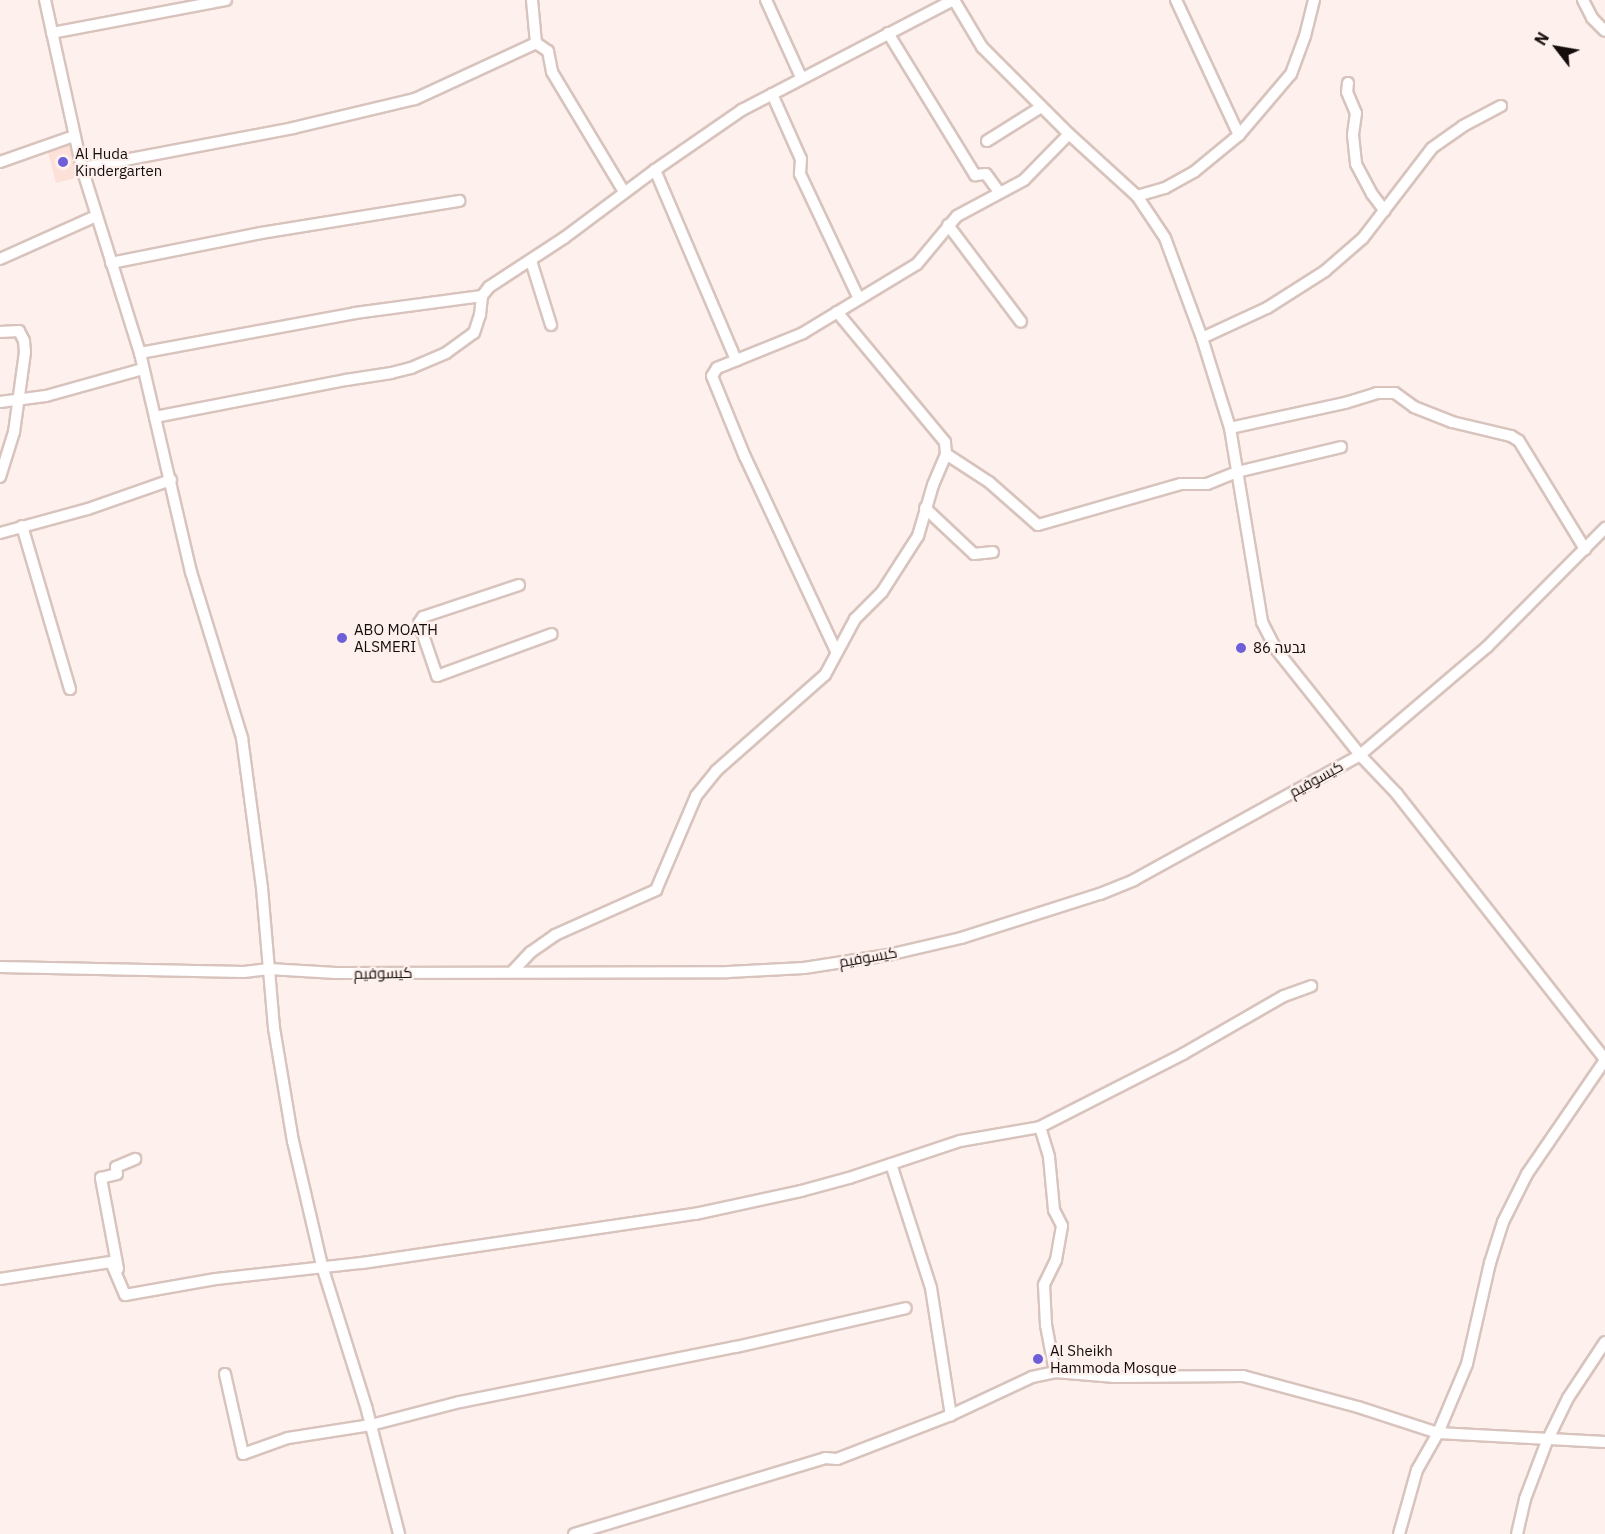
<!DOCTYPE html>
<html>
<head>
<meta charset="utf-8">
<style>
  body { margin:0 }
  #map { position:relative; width:1605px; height:1534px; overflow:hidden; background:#fef1ed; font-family:"IBM Plex Sans",Cairo,Heebo,sans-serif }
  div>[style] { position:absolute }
  .built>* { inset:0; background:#fde0d7 }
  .roads { filter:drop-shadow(2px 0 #d8c3bd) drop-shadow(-2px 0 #d8c3bd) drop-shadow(0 2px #d8c3bd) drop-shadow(0 -2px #d8c3bd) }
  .minor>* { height:10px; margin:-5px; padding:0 5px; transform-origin:5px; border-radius:5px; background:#fff }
  .dots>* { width:16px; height:16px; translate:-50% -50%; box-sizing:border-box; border:3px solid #fef1ed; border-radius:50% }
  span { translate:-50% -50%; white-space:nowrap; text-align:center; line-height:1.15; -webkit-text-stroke:4.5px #fef1ed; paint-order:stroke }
  .poi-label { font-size:15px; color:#140d0b }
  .left { translate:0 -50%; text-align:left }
  .street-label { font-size:15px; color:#140d0b }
  .north { position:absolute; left:1527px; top:18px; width:60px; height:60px; -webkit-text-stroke:4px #fef1ed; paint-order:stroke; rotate:301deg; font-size:16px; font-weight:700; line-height:24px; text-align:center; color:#140d0b }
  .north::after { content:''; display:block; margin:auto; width:21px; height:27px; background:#140d0b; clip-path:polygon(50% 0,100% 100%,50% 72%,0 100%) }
</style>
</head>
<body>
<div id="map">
  <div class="built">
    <i style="clip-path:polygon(71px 141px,79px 177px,56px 183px,47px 148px)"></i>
  </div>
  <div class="roads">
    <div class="minor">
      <i style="left:45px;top:0;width:172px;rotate:77.6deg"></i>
      <i style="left:82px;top:168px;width:194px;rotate:72.6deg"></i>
      <i style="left:140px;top:353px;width:225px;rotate:76.9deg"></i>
      <i style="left:191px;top:572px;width:174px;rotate:72.9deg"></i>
      <i style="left:242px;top:738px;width:151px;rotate:82.4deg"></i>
      <i style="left:262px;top:888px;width:141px;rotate:85.1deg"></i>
      <i style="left:274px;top:1028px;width:115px;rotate:80.5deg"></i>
      <i style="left:293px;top:1141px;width:128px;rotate:76.9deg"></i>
      <i style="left:322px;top:1266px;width:151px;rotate:72.6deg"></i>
      <i style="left:367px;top:1410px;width:128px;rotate:75.5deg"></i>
      <i style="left:532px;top:0;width:43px;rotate:84.7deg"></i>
      <i style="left:536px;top:43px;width:14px;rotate:34deg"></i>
      <i style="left:548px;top:51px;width:21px;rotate:79deg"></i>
      <i style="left:552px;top:72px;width:140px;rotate:59deg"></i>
      <i style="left:766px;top:0;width:85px;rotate:65.6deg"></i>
      <i style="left:954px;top:0;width:55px;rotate:59.2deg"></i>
      <i style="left:982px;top:47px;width:123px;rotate:45deg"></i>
      <i style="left:1069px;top:134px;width:92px;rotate:42.4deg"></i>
      <i style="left:1137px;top:196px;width:50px;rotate:56.3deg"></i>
      <i style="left:1165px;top:238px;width:107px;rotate:69.7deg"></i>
      <i style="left:1202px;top:338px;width:94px;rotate:72.7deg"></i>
      <i style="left:1230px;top:428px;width:197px;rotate:80.6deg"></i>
      <i style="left:1262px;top:622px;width:29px;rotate:63deg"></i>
      <i style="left:1275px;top:648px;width:137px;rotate:51.5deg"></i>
      <i style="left:1360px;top:755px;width:54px;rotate:46.5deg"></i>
      <i style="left:1397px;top:794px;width:337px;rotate:51.9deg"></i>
      <i style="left:1176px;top:0;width:149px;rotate:65deg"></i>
      <i style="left:1583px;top:0;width:20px;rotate:63deg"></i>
      <i style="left:1592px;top:18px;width:18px;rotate:45deg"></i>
      <i style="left:52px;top:33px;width:177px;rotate:-10.7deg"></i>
      <i style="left:888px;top:33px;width:167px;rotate:58.5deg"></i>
      <i style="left:975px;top:175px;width:11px;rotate:-5deg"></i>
      <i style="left:986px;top:174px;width:22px;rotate:54deg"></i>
      <i style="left:1348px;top:83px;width:9px;rotate:96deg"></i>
      <i style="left:1347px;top:92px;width:23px;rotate:67deg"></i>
      <i style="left:1356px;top:113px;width:22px;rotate:98deg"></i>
      <i style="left:1353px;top:135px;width:29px;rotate:84deg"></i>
      <i style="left:1356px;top:164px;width:34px;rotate:62deg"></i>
      <i style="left:1372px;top:194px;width:21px;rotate:53deg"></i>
      <i style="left:772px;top:94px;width:71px;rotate:66deg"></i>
      <i style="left:801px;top:159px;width:15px;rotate:94deg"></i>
      <i style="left:800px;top:174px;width:138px;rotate:64.7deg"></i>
      <i style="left:987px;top:141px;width:64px;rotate:-32.2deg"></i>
      <i style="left:0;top:162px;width:78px;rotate:-19.4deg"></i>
      <i style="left:82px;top:168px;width:215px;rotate:-10.7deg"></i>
      <i style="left:293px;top:128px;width:125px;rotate:-13.4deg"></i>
      <i style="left:415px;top:99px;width:133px;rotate:-24.8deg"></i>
      <i style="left:655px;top:170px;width:207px;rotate:66.9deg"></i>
      <i style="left:1137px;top:196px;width:29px;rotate:-16deg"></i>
      <i style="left:1165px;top:188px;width:33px;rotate:-29deg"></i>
      <i style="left:1194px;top:172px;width:58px;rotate:-39.4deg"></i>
      <i style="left:1239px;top:135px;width:80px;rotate:-49.6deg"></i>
      <i style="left:1291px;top:74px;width:40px;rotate:-69.8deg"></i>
      <i style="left:1305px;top:36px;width:37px;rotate:-76deg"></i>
      <i style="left:948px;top:225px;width:121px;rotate:53deg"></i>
      <i style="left:0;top:259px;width:105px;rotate:-24.1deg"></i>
      <i style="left:531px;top:261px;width:67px;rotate:72.6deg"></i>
      <i style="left:111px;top:263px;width:153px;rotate:-11.3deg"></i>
      <i style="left:261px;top:233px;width:201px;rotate:-9.2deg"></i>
      <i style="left:0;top:332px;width:19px;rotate:-3deg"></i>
      <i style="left:19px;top:331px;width:11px;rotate:63deg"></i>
      <i style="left:24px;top:341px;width:11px;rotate:85deg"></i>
      <i style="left:25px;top:352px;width:81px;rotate:97.8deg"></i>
      <i style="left:14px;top:432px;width:47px;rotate:107.3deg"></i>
      <i style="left:1202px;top:338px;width:72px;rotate:-24.8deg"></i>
      <i style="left:1267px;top:308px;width:69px;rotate:-32.5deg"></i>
      <i style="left:1325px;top:271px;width:50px;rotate:-41deg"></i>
      <i style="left:1363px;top:238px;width:113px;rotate:-52.5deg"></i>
      <i style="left:1432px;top:148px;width:38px;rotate:-35deg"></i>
      <i style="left:1463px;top:126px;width:43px;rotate:-27.8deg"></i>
      <i style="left:140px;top:353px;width:219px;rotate:-10.5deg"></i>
      <i style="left:355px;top:313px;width:128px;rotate:-7.6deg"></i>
      <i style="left:0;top:402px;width:46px;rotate:-7.4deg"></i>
      <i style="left:46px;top:396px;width:101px;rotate:-15.6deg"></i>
      <i style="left:155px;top:417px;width:195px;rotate:-11deg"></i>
      <i style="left:346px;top:380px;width:46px;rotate:-8.8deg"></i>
      <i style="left:391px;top:373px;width:21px;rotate:-14deg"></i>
      <i style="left:411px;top:368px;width:38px;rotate:-23deg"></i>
      <i style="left:446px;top:353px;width:34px;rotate:-36deg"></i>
      <i style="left:474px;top:333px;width:19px;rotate:-72deg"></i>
      <i style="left:480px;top:315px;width:19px;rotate:-84deg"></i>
      <i style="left:482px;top:296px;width:11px;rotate:-52deg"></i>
      <i style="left:489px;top:287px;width:90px;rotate:-33.2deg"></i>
      <i style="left:564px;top:238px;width:114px;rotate:-36.8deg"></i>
      <i style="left:655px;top:170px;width:106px;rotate:-34.6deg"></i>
      <i style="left:742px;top:110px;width:238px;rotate:-27.5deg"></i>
      <i style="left:1230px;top:428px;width:118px;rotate:-12.3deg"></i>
      <i style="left:1345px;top:403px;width:34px;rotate:-17deg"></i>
      <i style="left:1377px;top:393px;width:18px"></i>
      <i style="left:1395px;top:393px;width:24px;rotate:36deg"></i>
      <i style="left:1414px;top:407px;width:41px;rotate:21.5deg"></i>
      <i style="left:1452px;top:422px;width:61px;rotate:13.3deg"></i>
      <i style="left:1511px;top:436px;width:9px;rotate:32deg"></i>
      <i style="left:1519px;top:441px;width:127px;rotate:58.6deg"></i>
      <i style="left:946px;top:454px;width:51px;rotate:33.1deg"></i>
      <i style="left:989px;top:482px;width:65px;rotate:41.3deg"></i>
      <i style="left:1038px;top:525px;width:149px;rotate:-16deg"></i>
      <i style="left:1181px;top:484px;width:26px"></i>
      <i style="left:1207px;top:484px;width:32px;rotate:-22deg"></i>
      <i style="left:1237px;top:472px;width:107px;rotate:-13.5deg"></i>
      <i style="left:925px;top:508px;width:67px;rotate:43.2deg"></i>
      <i style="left:974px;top:554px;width:19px;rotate:-6deg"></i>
      <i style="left:22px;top:526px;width:170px;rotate:73.6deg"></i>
      <i style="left:0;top:533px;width:91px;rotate:-15.3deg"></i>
      <i style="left:88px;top:509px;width:88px;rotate:-19.3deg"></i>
      <i style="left:519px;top:585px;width:101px;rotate:161.6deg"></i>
      <i style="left:423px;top:617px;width:7px;rotate:124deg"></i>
      <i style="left:419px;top:623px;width:56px;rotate:71.2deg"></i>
      <i style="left:437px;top:676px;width:122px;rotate:-20.1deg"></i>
      <i style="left:836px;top:651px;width:214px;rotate:-115.1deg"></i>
      <i style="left:745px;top:457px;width:87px;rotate:-112.2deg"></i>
      <i style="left:712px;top:376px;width:9px;rotate:-58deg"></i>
      <i style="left:717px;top:368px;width:93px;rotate:-22.1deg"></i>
      <i style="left:803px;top:333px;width:133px;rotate:-31.2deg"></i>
      <i style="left:917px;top:264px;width:62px;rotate:-50.2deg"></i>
      <i style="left:957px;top:216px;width:76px;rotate:-28.2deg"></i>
      <i style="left:1024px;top:180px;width:64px;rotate:-45.6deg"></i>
      <i style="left:0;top:967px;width:244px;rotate:1.2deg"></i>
      <i style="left:244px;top:972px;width:25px;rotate:-7deg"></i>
      <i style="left:269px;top:969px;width:67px;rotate:3.4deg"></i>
      <i style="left:336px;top:973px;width:392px;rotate:-0.1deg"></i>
      <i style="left:728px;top:972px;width:76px;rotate:-3deg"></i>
      <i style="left:804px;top:968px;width:85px;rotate:-8.8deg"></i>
      <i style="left:888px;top:955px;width:75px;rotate:-13.1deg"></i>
      <i style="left:961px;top:938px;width:146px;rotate:-17.6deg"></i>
      <i style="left:1100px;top:894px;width:37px;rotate:-22deg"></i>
      <i style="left:1134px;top:880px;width:258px;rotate:-28.9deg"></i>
      <i style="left:1360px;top:755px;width:167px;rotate:-40.4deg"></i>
      <i style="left:1487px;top:647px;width:168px;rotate:-45.2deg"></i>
      <i style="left:513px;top:971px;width:26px;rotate:-47deg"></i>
      <i style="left:531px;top:952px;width:29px;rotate:-35deg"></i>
      <i style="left:555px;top:935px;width:111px;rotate:-24deg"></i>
      <i style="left:656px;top:890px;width:102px;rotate:-66.9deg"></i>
      <i style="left:696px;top:796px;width:32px;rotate:-51deg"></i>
      <i style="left:716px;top:771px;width:145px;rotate:-41.4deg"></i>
      <i style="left:825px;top:675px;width:64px;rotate:-61.8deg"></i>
      <i style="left:855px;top:619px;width:38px;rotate:-45deg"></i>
      <i style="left:882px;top:592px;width:67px;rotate:-57.3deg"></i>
      <i style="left:918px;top:536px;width:53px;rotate:-73.6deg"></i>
      <i style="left:933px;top:485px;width:34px;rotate:-67deg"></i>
      <i style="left:946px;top:454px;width:12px;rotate:-95deg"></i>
      <i style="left:945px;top:442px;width:169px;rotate:-129.7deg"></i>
      <i style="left:1040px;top:1127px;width:31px;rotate:73deg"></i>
      <i style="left:1049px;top:1157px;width:53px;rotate:84.6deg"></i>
      <i style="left:1054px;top:1210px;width:18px;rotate:63deg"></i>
      <i style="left:1062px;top:1226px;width:35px;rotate:100deg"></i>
      <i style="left:1056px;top:1260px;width:28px;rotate:116deg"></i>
      <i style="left:1044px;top:1285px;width:40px;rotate:87.1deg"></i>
      <i style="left:1046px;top:1325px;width:48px;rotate:79.2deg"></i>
      <i style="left:891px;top:1164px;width:130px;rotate:72.1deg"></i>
      <i style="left:931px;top:1288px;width:129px;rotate:81.1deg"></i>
      <i style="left:118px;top:1269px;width:93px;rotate:-100.6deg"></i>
      <i style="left:101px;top:1178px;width:16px;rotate:-14deg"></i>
      <i style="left:117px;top:1174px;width:7px;rotate:-98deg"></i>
      <i style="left:116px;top:1167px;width:21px;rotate:-23deg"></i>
      <i style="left:0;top:1279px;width:112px;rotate:-8.7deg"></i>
      <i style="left:111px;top:1262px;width:36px;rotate:67deg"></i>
      <i style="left:125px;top:1295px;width:92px;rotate:-10deg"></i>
      <i style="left:216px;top:1279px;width:147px;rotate:-6.3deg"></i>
      <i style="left:362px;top:1263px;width:337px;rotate:-8.4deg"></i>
      <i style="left:695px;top:1214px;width:108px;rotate:-12.2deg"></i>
      <i style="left:801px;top:1191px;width:50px;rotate:-15.2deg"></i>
      <i style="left:849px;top:1178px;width:117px;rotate:-18.4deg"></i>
      <i style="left:960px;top:1141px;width:81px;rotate:-9.9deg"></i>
      <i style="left:1040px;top:1127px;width:161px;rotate:-27deg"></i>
      <i style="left:1183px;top:1054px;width:116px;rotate:-29.9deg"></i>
      <i style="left:1284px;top:996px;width:29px;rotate:-20deg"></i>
      <i style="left:225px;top:1374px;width:82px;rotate:77.3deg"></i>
      <i style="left:243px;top:1454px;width:48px;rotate:-19.6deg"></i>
      <i style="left:288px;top:1438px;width:84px;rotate:-8.9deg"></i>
      <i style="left:371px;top:1425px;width:92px;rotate:-14.5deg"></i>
      <i style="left:460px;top:1402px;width:281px;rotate:-11.3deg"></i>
      <i style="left:736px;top:1347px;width:174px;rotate:-12.9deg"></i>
      <i style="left:574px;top:1534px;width:262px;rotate:-16.8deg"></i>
      <i style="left:825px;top:1458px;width:12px;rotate:5deg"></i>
      <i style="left:837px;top:1459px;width:122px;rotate:-21.1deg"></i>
      <i style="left:951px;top:1415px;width:89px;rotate:-25.1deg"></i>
      <i style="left:1032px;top:1377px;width:24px;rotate:-12deg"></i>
      <i style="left:1055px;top:1372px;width:60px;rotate:4.8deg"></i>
      <i style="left:1115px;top:1377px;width:128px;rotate:-0.4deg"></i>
      <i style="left:1243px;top:1376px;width:119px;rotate:15.1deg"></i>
      <i style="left:1358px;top:1407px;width:84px;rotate:18deg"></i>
      <i style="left:1438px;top:1433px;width:167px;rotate:3.1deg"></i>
      <i style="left:1399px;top:1534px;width:66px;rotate:-74.3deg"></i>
      <i style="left:1417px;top:1470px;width:43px;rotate:-60.4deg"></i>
      <i style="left:1438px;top:1433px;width:75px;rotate:-67.2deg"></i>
      <i style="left:1467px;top:1364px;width:104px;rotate:-77.2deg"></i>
      <i style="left:1490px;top:1263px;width:43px;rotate:-72.4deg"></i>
      <i style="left:1503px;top:1222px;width:54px;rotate:-63.4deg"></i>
      <i style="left:1527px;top:1174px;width:138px;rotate:-55.6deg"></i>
      <i style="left:1517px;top:1534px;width:36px;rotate:-77deg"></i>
      <i style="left:1525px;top:1499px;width:62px;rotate:-69.2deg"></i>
      <i style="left:1547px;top:1441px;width:48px;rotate:-64deg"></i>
      <i style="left:1568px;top:1398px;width:67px;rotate:-56.5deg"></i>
    </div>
  </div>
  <div class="dots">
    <i style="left:63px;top:162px;background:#6e5fd9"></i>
    <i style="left:342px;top:638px;background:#6e5fd9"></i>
    <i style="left:1241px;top:648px;background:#6e5fd9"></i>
    <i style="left:1038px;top:1359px;background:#6e5fd9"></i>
  </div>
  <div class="poi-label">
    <span class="left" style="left:75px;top:162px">Al Huda<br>Kindergarten</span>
    <span class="left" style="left:354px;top:638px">ABO MOATH<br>ALSMERI</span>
    <span class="left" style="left:1253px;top:648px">גבעה 86</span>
    <span class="left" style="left:1050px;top:1359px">Al Sheikh<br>Hammoda Mosque</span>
  </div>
  <div class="street-label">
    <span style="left:1316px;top:779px;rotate:-29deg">كيسوفيم</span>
    <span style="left:868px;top:957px;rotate:-10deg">كيسوفيم</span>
    <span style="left:383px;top:973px;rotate:-1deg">كيسوفيم</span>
  </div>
  <div class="north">N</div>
</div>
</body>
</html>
